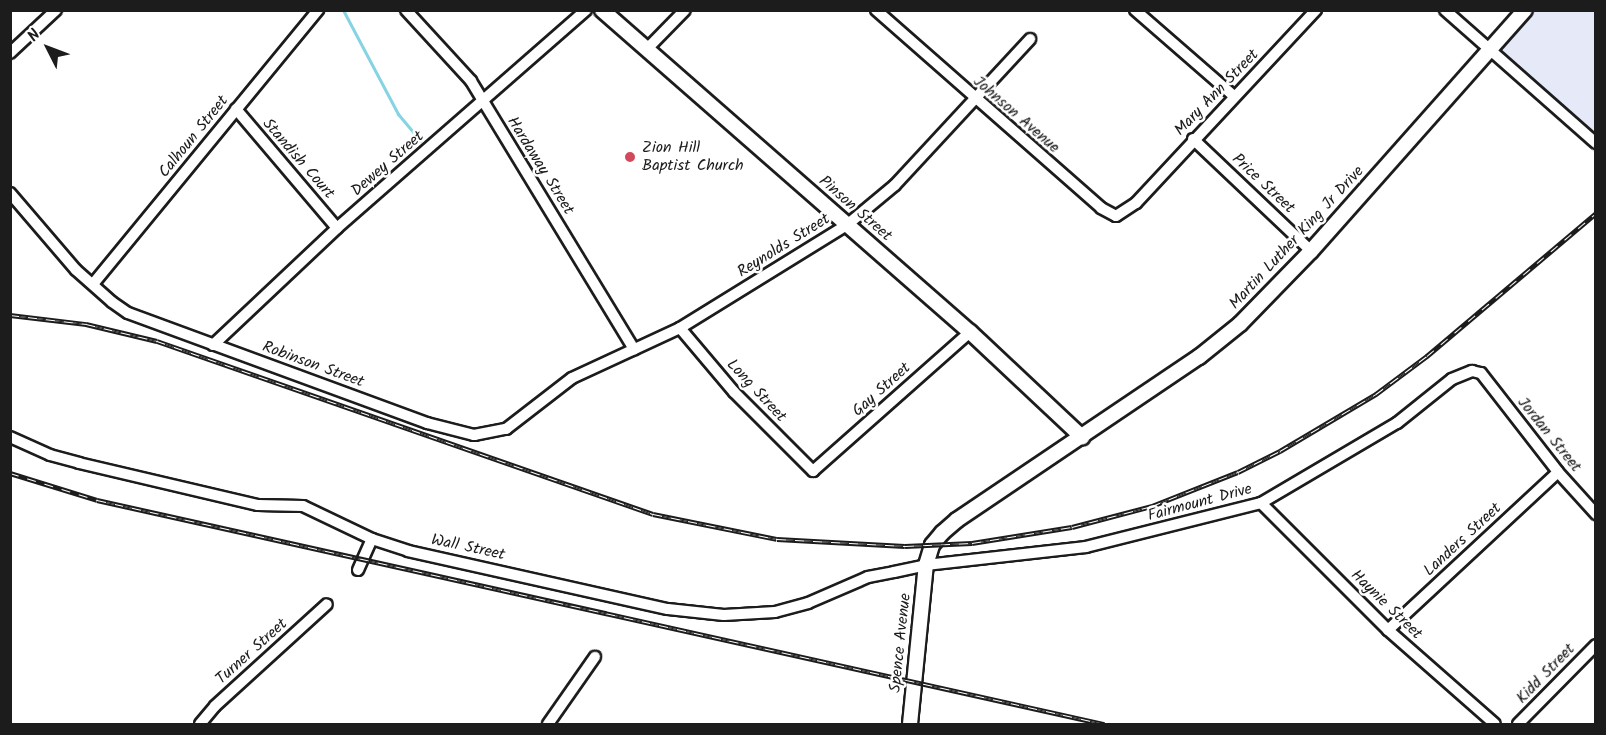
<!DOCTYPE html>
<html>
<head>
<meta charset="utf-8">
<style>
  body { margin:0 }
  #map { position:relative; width:1606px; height:735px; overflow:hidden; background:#fff; font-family:Kalam,sans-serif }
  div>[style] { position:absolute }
  .built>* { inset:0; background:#e6eaf8 }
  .stream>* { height:3px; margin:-1.5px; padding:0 1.5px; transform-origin:1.5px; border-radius:1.5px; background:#85d3e3 }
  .roads { filter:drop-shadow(2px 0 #1c1c1c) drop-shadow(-2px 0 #1c1c1c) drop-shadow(0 2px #1c1c1c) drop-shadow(0 -2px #1c1c1c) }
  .minor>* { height:10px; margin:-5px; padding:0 5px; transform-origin:5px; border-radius:5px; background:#fff }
  .tertiary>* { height:14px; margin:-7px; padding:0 7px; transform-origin:7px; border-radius:7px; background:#fff }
  .rail>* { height:5px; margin-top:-2.5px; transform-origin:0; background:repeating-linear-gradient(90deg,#fff 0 9px,#1c1c1c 0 18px); box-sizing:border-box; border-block:2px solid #1c1c1c }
  .dots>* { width:16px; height:16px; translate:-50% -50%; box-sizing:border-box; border:3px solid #fff; border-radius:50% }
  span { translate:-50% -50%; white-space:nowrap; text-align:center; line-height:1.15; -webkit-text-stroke:5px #fff; paint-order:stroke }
  .street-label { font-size:16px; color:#1c1c1c }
  .poi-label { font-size:16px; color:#1c1c1c }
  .left { translate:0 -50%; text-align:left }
  .frame { position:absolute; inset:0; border:12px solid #1c1c1c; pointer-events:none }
  .north { position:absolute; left:18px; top:18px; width:60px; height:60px; -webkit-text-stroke:4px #fff; paint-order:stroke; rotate:312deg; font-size:16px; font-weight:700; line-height:24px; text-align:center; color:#1c1c1c }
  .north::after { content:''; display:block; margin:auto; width:21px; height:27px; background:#1c1c1c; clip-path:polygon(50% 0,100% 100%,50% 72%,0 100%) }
</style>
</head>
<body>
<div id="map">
  <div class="built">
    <i style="clip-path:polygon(1523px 11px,1595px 11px,1595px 153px,1486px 52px)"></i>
  </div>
  <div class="stream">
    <i style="left:343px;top:10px;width:118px;rotate:62.1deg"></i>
    <i style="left:398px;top:114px;width:35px;rotate:50deg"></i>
  </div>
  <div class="roads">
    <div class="minor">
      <i style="left:406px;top:10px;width:96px;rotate:47.5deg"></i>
      <i style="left:471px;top:81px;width:314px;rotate:58.7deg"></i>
      <i style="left:876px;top:10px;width:300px;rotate:41.3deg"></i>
      <i style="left:1101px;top:208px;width:17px;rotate:28deg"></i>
      <i style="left:1116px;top:216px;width:24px;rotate:-33deg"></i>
      <i style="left:1136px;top:203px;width:264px;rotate:-47deg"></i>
      <i style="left:1135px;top:10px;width:131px;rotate:41deg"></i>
      <i style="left:1445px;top:10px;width:201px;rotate:41.4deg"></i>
      <i style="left:647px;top:49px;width:54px;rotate:-45.7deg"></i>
      <i style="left:10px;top:53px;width:63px;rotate:-43.1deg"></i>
      <i style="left:236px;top:109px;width:156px;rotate:49.7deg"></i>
      <i style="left:1193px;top:139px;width:163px;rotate:43.5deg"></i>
      <i style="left:10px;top:193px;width:101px;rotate:49.4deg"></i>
      <i style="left:76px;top:270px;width:48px;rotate:41.6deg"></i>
      <i style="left:112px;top:302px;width:19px;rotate:35deg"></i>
      <i style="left:128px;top:313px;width:319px;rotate:20.2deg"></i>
      <i style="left:427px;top:423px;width:49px;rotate:14.3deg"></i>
      <i style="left:474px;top:435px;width:33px;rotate:-11deg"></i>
      <i style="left:506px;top:429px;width:83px;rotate:-37.7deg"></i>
      <i style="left:572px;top:378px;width:119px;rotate:-24.8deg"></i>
      <i style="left:680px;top:328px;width:196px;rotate:-31.7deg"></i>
      <i style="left:847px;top:225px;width:62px;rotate:-39.8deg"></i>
      <i style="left:895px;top:185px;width:199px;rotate:-47.2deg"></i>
      <i style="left:93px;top:284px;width:355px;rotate:-50.6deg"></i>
      <i style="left:680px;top:328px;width:84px;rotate:49.8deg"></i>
      <i style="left:734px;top:392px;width:112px;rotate:45deg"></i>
      <i style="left:813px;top:471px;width:210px;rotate:-41.5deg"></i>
      <i style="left:213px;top:345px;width:170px;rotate:-43.3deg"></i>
      <i style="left:337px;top:228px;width:331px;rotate:-41.2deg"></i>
      <i style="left:10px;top:437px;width:44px;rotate:24.2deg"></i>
      <i style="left:50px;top:455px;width:30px;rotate:15deg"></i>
      <i style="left:79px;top:463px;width:184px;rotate:13.2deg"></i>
      <i style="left:258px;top:505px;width:45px;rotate:1.3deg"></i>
      <i style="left:303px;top:506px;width:76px;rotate:25.6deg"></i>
      <i style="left:372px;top:539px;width:38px;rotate:18deg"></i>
      <i style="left:408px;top:551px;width:266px;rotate:12.6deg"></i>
      <i style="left:668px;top:609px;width:56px;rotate:6.1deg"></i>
      <i style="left:724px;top:615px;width:51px;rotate:-3.4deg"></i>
      <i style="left:775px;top:612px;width:34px;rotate:-15deg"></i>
      <i style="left:808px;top:603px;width:65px;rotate:-23.4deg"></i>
      <i style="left:868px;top:577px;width:26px;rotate:-11deg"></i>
      <i style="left:894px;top:572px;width:33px;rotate:-12deg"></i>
      <i style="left:926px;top:565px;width:161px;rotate:-6.4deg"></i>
      <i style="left:1086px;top:547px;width:180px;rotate:-14.1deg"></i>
      <i style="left:1261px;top:503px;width:158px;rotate:-30.5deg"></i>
      <i style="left:1397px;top:423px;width:70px;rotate:-38.7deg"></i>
      <i style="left:1452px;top:379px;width:22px;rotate:-22deg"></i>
      <i style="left:1472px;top:371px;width:9px;rotate:13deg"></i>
      <i style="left:1481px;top:373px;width:125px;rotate:52.1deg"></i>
      <i style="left:1558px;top:472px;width:57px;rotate:47.9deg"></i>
      <i style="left:1261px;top:503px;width:180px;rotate:45deg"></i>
      <i style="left:1388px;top:630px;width:142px;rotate:41.3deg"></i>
      <i style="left:358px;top:570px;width:34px;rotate:-66deg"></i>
      <i style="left:1388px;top:630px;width:232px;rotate:-42.9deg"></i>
      <i style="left:200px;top:724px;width:23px;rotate:-50deg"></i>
      <i style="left:215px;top:706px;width:151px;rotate:-42.3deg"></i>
      <i style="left:548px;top:724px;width:82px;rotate:-55deg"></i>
      <i style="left:1518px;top:724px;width:111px;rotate:-45.4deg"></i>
    </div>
    <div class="tertiary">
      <i style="left:602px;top:10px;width:489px;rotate:41.2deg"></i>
      <i style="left:970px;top:332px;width:154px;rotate:43.2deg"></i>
      <i style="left:910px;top:724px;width:160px;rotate:-84.3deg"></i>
      <i style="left:926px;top:565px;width:21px;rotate:-73deg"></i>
      <i style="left:932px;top:545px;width:16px;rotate:-50deg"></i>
      <i style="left:942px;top:533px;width:20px;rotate:-41deg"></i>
      <i style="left:957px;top:520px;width:292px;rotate:-34deg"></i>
      <i style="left:1199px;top:357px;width:53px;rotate:-38.8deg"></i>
      <i style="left:1240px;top:324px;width:102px;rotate:-45.8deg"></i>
      <i style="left:1311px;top:251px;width:322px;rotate:-48.4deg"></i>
    </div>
  </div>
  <div class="rail">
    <i style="left:10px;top:315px;width:77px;rotate:6.8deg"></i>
    <i style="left:86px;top:324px;width:73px;rotate:13.5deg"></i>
    <i style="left:157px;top:341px;width:525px;rotate:19.23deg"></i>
    <i style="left:653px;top:514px;width:126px;rotate:11.4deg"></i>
    <i style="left:777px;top:539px;width:128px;rotate:3.1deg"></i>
    <i style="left:905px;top:546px;width:67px;rotate:-2.6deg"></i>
    <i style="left:972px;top:543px;width:101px;rotate:-9.1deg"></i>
    <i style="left:1072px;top:527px;width:83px;rotate:-14.7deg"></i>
    <i style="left:1152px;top:506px;width:92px;rotate:-21.6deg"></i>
    <i style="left:1238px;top:472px;width:47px;rotate:-26.6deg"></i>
    <i style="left:1280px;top:451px;width:112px;rotate:-30.7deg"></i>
    <i style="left:1376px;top:394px;width:64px;rotate:-36.7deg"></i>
    <i style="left:1427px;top:356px;width:221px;rotate:-40.2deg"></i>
    <i style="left:10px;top:473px;width:91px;rotate:17.2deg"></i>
    <i style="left:97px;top:500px;width:1032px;rotate:12.54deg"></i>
  </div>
  <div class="dots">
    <i style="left:630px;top:157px;background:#d1495b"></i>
  </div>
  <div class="street-label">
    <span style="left:1217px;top:93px;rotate:-46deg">Mary Ann Street</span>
    <span style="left:1016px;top:115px;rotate:41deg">Johnson Avenue</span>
    <span style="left:194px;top:137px;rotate:-51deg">Calhoun Street</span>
    <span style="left:298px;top:159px;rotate:49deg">Standish Court</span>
    <span style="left:388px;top:164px;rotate:-41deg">Dewey Street</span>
    <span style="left:540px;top:166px;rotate:58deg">Hardaway Street</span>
    <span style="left:1263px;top:184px;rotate:43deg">Price Street</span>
    <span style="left:855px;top:209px;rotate:41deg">Pinson Street</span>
    <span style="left:1297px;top:238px;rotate:-47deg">Martin Luther King Jr Drive</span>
    <span style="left:784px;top:246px;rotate:-32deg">Reynolds Street</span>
    <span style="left:313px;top:365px;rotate:20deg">Robinson Street</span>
    <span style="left:882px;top:390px;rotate:-42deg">Gay Street</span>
    <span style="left:756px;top:391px;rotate:47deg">Long Street</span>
    <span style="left:1549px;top:435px;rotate:51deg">Jordan Street</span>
    <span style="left:1200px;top:503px;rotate:-15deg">Fairmount Drive</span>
    <span style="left:1463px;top:540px;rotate:-43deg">Landers Street</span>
    <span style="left:468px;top:548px;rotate:12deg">Wall Street</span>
    <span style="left:1386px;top:605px;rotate:44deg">Haynie Street</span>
    <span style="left:901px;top:643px;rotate:-84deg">Spence Avenue</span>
    <span style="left:252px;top:652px;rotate:-42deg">Turner Street</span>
    <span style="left:1546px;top:674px;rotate:-46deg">Kidd Street</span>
  </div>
  <div class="poi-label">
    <span class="left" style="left:642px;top:157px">Zion Hill<br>Baptist Church</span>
  </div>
  <div class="frame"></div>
  <div class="north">N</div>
</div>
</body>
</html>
